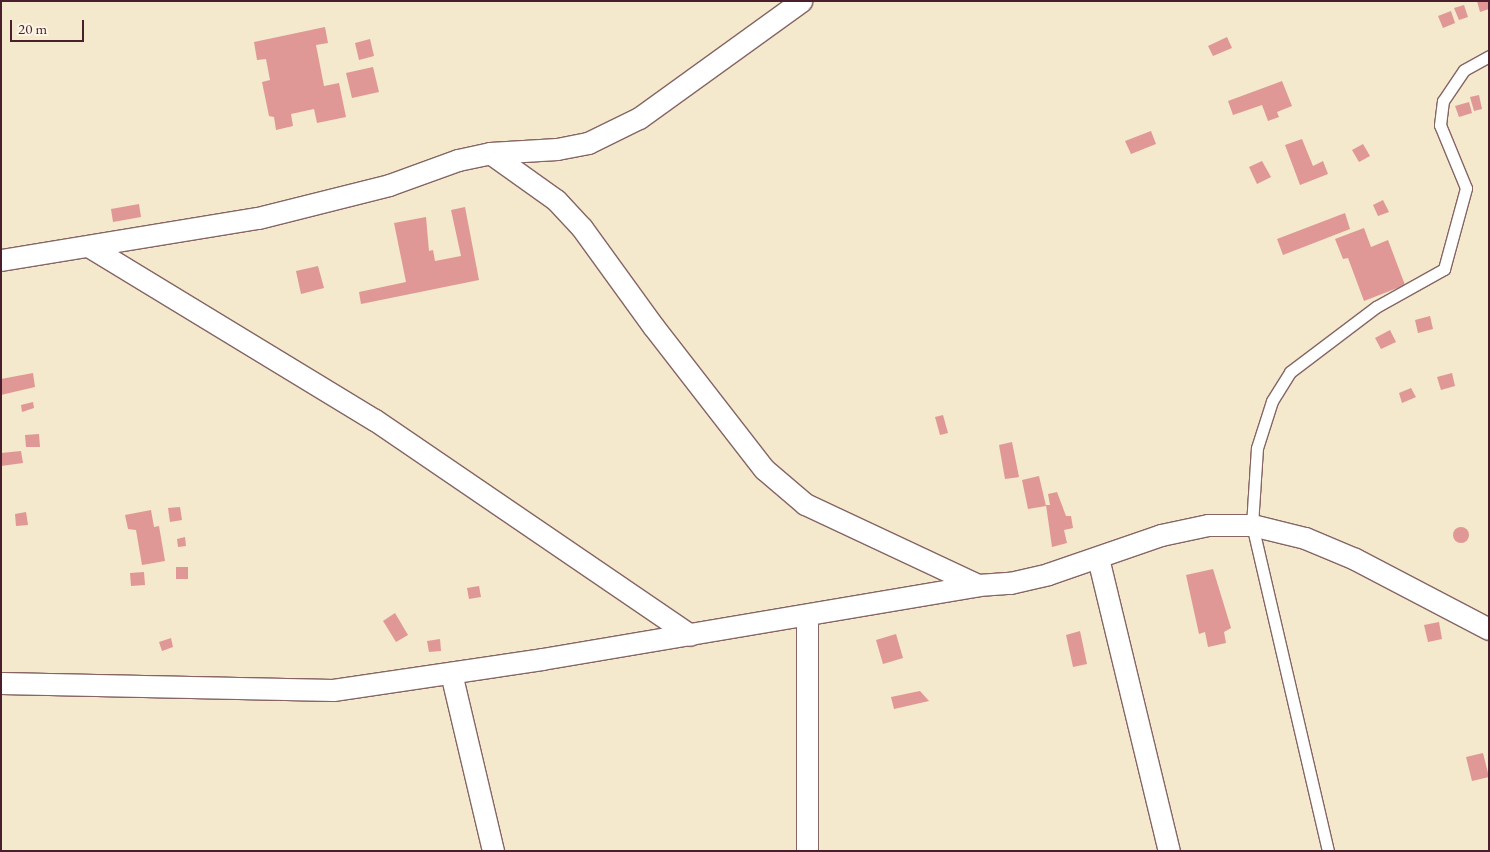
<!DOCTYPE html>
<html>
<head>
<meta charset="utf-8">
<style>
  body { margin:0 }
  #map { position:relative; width:1490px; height:852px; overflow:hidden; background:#f4e8cd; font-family:"EB Garamond",serif }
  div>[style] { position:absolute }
  .building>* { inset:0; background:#e09896 }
  .round { border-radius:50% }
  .roads { filter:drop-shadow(1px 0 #866564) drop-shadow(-1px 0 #866564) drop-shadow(0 1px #866564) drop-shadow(0 -1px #866564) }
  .service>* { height:11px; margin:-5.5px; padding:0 5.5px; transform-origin:5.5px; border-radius:5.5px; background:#fff }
  .minor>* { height:21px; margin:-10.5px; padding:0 10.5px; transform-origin:10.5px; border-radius:10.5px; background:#fff }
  span { translate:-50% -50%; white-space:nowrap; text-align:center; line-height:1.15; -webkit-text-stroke:4.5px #fcf5e5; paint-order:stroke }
  .frame { position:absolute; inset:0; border:2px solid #4a1f2b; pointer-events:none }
  .scale { position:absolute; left:10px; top:20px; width:74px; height:22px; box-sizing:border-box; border:2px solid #4a1f2b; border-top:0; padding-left:6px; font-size:15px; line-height:18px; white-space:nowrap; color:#4a1f2b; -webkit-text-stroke:4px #fcf5e5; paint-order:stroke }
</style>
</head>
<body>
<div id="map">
  <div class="building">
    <i style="clip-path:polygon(1477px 1px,1489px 1px,1489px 9px,1480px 12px)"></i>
    <i style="clip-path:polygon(1464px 5px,1468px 17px,1459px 20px,1454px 8px)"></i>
    <i style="clip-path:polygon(1451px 11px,1455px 23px,1443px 28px,1438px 16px)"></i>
    <i style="clip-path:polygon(325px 27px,328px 43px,316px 45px,324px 86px,339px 83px,346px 117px,317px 123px,314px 109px,291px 114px,293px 126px,276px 130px,274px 117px,269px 116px,262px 82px,270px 80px,266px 59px,257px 60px,254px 42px)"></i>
    <i style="clip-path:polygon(1227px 37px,1232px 48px,1213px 56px,1208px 46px)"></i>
    <i style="clip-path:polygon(370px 39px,374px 56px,359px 60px,355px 43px)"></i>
    <i style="clip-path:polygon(373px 67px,379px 92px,352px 98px,346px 73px)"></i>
    <i style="clip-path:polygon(1282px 81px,1292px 106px,1277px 112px,1279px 117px,1268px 121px,1262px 105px,1233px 115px,1228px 101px)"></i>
    <i style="clip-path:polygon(1479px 95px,1482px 109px,1474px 111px,1470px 97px)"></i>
    <i style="clip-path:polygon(1469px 102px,1472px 113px,1459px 117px,1455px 106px)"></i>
    <i style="clip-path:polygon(1151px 131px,1156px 144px,1131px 154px,1125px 141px)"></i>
    <i style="clip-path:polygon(1302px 139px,1313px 166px,1323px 161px,1328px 174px,1300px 185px,1285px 145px)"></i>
    <i style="clip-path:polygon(1363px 144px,1370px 156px,1359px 162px,1352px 150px)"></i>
    <i style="clip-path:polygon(1262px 161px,1271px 177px,1257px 184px,1249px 167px)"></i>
    <i style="clip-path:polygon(1383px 200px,1389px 212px,1378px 216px,1373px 205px)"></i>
    <i style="clip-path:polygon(139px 204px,141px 217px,113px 222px,111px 209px)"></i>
    <i style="clip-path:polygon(465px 207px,479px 280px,361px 304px,359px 292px,406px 282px,394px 223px,426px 217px,429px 251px,433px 250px,435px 261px,461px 256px,451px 210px)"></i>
    <i style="clip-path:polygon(1345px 213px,1350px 229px,1283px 255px,1277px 239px)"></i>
    <i style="clip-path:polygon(1364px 228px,1371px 247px,1388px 240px,1405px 285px,1364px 301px,1348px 258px,1343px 259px,1335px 239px)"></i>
    <i style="clip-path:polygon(318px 266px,324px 288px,301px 294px,296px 271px)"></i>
    <i style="clip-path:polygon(1430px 316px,1433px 329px,1418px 333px,1415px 320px)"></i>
    <i style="clip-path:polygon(1390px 330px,1396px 342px,1381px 349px,1375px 338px)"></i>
    <i style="clip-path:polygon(33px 373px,35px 387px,1px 395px,1px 379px)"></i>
    <i style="clip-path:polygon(1452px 373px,1455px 386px,1441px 390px,1437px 377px)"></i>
    <i style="clip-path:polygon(1411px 388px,1416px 397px,1402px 403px,1399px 393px)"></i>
    <i style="clip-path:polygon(33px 402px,34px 408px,22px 412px,21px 405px)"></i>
    <i style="clip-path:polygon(943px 415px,948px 433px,940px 435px,935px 417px)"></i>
    <i style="clip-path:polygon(39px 434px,40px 447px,26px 447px,25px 435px)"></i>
    <i style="clip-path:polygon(1012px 442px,1019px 477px,1005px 479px,999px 445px)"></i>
    <i style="clip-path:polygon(21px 451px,23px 463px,1px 466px,1px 453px)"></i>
    <i style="clip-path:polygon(1039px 476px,1046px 506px,1028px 509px,1022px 480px)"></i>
    <i style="clip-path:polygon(1057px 492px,1066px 516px,1071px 516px,1073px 528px,1064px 530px,1067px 543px,1052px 547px,1046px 505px,1050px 505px,1048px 494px)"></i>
    <i style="clip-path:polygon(180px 507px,182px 520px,170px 522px,168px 508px)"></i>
    <i style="clip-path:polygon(151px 510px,154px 527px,159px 526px,165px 561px,142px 565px,136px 530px,128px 529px,125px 515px)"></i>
    <i style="clip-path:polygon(26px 512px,28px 525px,16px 526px,15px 514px)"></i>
    <i class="round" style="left:1453px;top:527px;width:16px;height:16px"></i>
    <i style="clip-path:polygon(185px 537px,186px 546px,178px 547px,177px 539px)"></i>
    <i style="clip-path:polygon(176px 567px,188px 567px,188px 579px,176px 579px)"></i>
    <i style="clip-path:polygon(1213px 569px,1231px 628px,1224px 632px,1226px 643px,1208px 647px,1205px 632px,1199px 634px,1186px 575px)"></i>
    <i style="clip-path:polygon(144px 572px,145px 585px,131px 586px,130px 573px)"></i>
    <i style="clip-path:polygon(479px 586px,481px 597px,469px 599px,467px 588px)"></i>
    <i style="clip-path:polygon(395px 613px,408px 635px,396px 642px,383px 621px)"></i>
    <i style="clip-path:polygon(1439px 622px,1442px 639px,1428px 642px,1424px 625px)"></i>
    <i style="clip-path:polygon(1080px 631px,1087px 664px,1073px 667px,1066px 635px)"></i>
    <i style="clip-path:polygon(896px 634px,903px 658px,883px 664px,876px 640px)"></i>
    <i style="clip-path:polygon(171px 638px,173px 647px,162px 651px,159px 642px)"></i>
    <i style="clip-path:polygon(440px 639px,441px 651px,429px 652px,427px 641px)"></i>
    <i style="clip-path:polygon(920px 691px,929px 701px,894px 709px,891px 697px)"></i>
    <i style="clip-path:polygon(1483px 753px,1489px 777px,1472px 781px,1466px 757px)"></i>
  </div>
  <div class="roads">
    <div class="service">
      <i style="left:1328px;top:851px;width:335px;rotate:-103.1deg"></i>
      <i style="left:1252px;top:525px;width:77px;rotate:-86.3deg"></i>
      <i style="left:1257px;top:448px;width:49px;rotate:-72.3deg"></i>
      <i style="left:1272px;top:401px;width:34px;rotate:-58deg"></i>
      <i style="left:1290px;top:372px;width:108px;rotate:-37.1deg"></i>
      <i style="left:1376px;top:307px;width:78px;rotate:-29.2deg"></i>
      <i style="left:1444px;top:269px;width:84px;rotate:-74.8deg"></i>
      <i style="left:1466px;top:188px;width:68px;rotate:-112.4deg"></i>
      <i style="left:1440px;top:125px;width:24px;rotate:-83deg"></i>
      <i style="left:1443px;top:101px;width:37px;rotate:-56deg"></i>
      <i style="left:1464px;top:70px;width:29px;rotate:-29deg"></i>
    </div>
    <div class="minor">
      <i style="left:490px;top:153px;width:81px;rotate:35.5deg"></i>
      <i style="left:556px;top:200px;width:38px;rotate:47deg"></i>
      <i style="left:582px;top:228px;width:121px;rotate:54.1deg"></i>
      <i style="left:653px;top:326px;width:181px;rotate:52.2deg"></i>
      <i style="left:764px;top:469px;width:54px;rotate:40.5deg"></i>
      <i style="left:805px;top:504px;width:191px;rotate:25.1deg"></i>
      <i style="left:90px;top:247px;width:333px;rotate:31.3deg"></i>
      <i style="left:375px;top:420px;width:381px;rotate:34.3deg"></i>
      <i style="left:1px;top:260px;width:260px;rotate:-9.3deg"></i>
      <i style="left:258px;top:218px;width:135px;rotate:-14.1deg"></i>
      <i style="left:389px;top:185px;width:73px;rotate:-19.9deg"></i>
      <i style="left:458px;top:160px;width:33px;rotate:-12deg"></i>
      <i style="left:490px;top:153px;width:67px;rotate:-3.4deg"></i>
      <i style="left:557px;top:149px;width:32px;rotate:-11deg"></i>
      <i style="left:588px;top:143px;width:57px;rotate:-26.1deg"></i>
      <i style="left:639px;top:118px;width:200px;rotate:-35.8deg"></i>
      <i style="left:1098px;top:558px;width:301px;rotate:76.4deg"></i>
      <i style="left:807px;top:615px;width:236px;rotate:90deg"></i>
      <i style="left:451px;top:673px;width:183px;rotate:76.7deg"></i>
      <i style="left:1px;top:683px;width:332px;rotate:1.2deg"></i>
      <i style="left:333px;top:690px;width:211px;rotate:-8.4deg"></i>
      <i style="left:542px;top:659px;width:442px;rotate:-9.6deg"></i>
      <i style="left:978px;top:585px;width:32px;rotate:-4deg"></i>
      <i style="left:1010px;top:583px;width:39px;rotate:-13deg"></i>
      <i style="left:1048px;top:574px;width:120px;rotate:-19deg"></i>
      <i style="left:1161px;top:535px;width:48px;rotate:-12deg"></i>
      <i style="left:1208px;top:525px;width:44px"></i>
      <i style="left:1252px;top:525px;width:55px;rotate:13.8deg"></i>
      <i style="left:1305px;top:538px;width:54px;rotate:22.8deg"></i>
      <i style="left:1355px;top:559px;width:151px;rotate:27.6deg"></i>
    </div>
  </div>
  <div class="frame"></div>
  <div class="scale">20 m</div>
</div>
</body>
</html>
